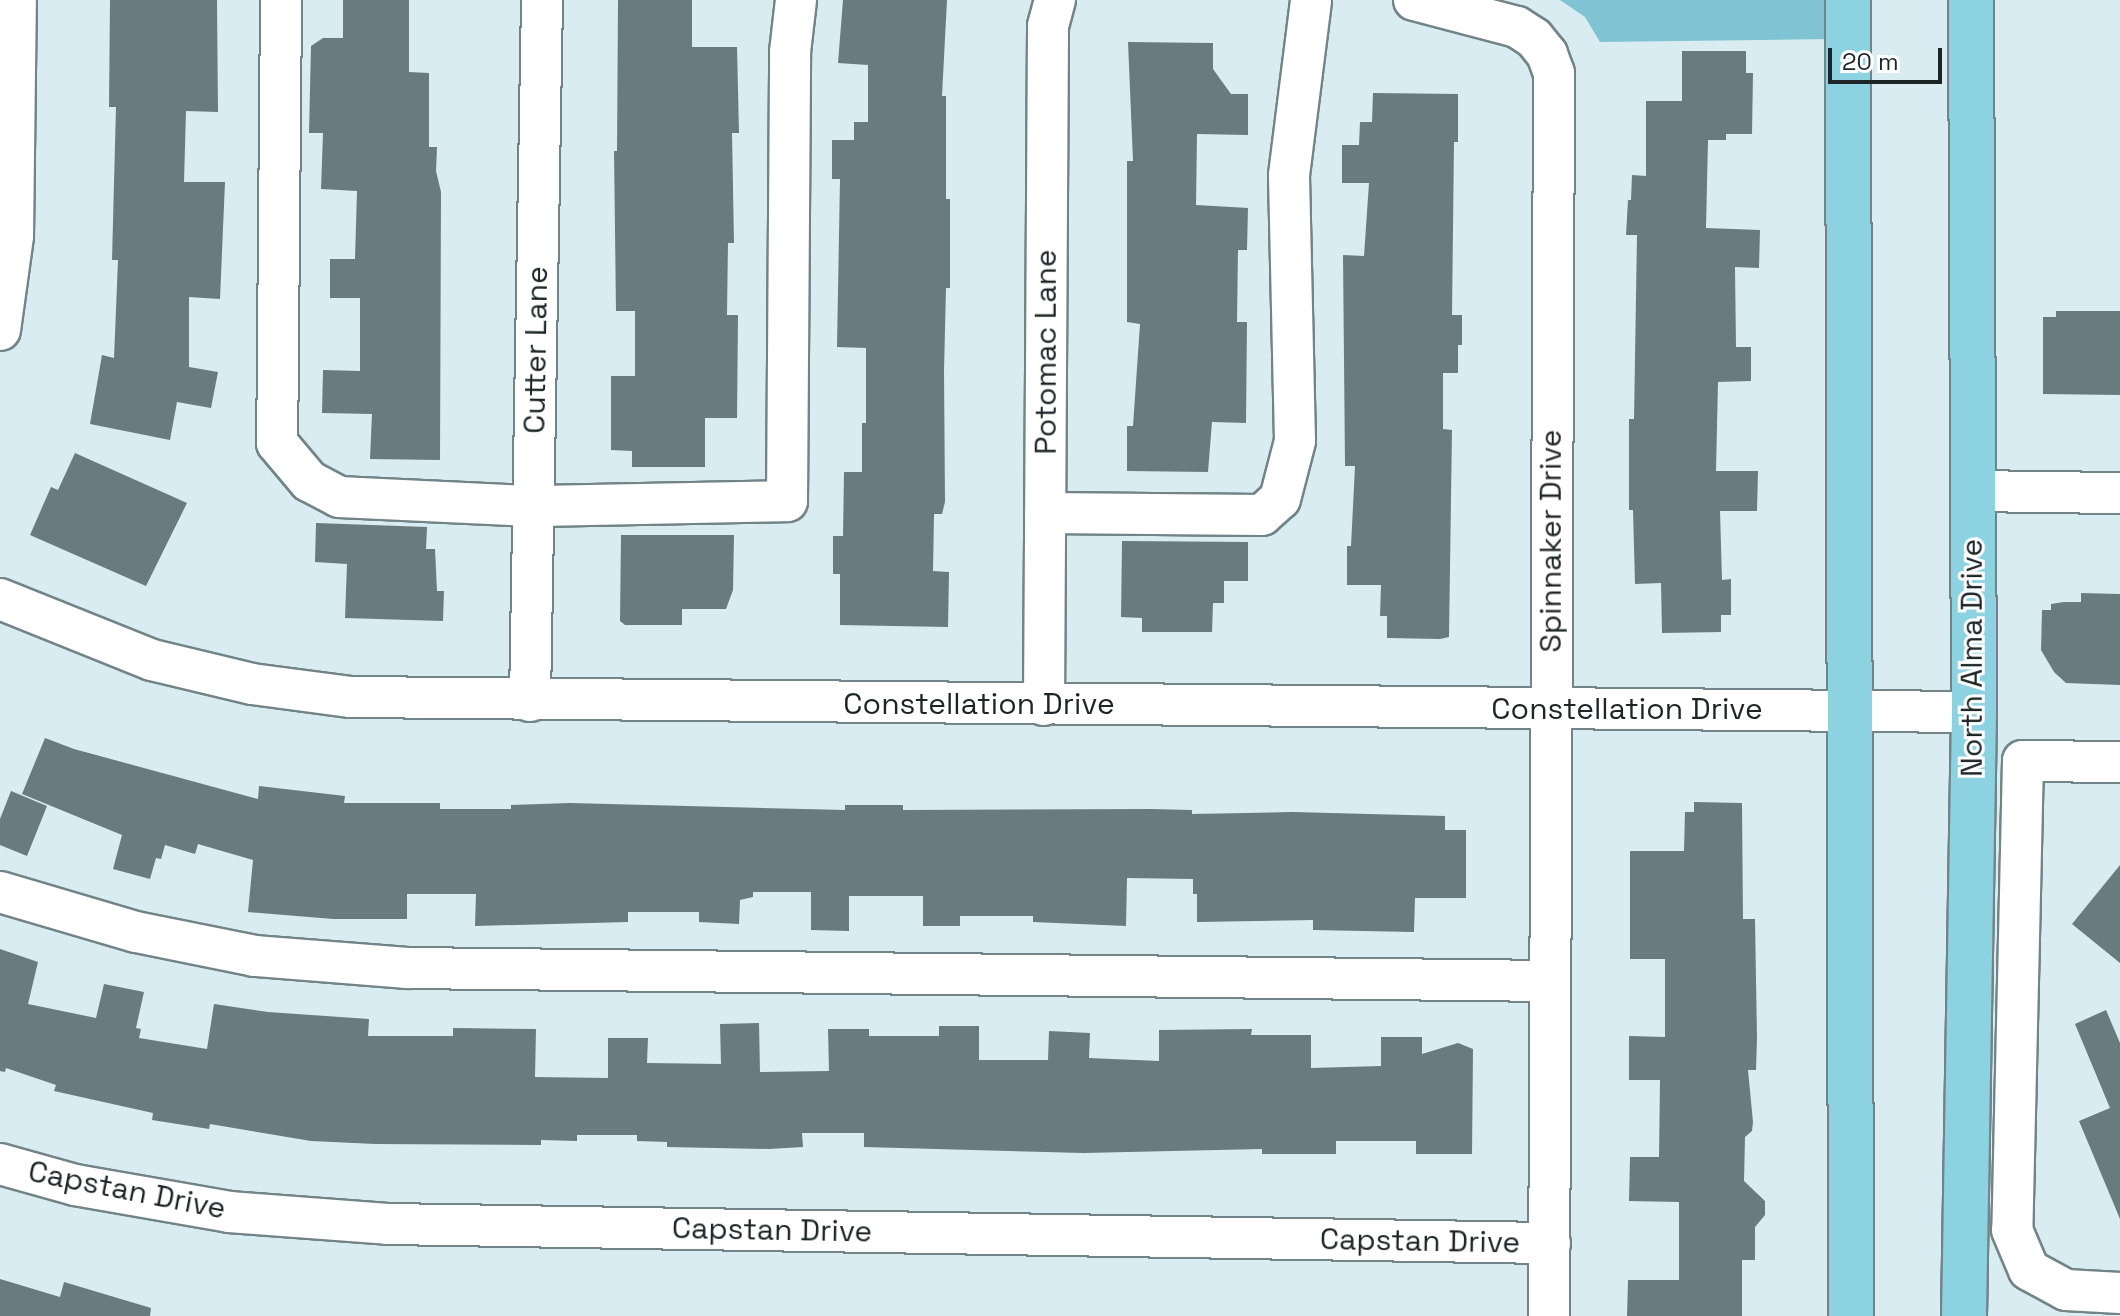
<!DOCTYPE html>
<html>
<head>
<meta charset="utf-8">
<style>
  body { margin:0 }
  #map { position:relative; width:2120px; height:1316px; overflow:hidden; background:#d8ecf1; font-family:"Space Grotesk",sans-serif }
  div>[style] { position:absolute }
  .green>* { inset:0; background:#80c3d2 }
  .building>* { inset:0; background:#697b7f }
  .roads { filter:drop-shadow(2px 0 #728488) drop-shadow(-2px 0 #728488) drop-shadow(0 2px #728488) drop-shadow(0 -2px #728488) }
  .minor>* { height:40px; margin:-20px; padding:0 20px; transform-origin:20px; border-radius:20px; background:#fff }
  .major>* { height:44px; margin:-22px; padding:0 22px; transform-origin:22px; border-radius:22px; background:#8dd2e0 }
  span { translate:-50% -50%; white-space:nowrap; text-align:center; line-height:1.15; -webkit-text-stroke:6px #fff; paint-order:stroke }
  .street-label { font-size:30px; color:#1e2527 }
  .scale { position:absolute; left:1828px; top:48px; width:114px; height:36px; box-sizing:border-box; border:4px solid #1e2527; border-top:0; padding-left:10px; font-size:24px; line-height:28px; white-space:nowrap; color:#1e2527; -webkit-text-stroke:6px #fff; paint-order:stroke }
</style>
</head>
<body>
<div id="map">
  <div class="green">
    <i style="clip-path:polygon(1560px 0,1831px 0,1831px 39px,1600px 42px,1585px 17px)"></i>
  </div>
  <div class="building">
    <i style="clip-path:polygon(110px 0,217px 0,218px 112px,186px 111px,184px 182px,225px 182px,220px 299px,189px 297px,189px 367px,218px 372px,211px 408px,177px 402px,170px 440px,90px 424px,102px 355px,114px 358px,118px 260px,112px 260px,116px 107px,109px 107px)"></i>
    <i style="clip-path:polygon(343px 0,409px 0,409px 72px,429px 73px,429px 147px,437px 147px,436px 171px,441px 192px,440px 460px,370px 459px,372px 414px,322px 413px,323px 370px,360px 371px,360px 298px,330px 298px,330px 259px,355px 259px,357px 191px,321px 189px,323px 133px,309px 133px,311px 46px,323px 38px,343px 38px)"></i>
    <i style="clip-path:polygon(618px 0,692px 0,692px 47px,737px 47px,739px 133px,732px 133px,734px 243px,728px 243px,727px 315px,738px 315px,737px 418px,705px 418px,705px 467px,632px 467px,632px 451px,611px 450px,611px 376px,635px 376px,635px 311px,616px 311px,614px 151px,617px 151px)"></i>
    <i style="clip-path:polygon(843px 0,947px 0,942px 96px,946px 96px,946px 199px,950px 199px,950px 288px,946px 288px,944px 371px,945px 502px,942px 514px,934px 514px,933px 571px,949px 572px,948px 627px,840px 625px,840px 574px,833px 574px,833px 536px,843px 536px,844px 472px,862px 472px,862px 423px,866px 423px,866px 348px,837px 347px,840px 179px,832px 179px,832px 140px,854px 140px,854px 122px,868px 122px,868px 65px,838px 63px)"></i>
    <i style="clip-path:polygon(1128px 42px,1213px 43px,1213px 69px,1231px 94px,1248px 94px,1248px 135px,1197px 134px,1196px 205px,1248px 208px,1247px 250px,1238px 250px,1237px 322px,1247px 322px,1246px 423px,1212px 422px,1208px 472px,1127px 471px,1127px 426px,1133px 426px,1140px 324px,1127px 322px,1127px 161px,1133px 161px)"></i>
    <i style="clip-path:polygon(1682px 51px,1746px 51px,1746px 73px,1753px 73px,1752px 134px,1726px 134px,1726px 140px,1708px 140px,1706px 228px,1760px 230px,1759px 268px,1735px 267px,1736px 347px,1751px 347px,1751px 381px,1718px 382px,1716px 471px,1758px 471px,1757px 511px,1720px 511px,1722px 580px,1731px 579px,1731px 615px,1721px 615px,1721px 632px,1662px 633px,1661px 583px,1635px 584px,1633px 510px,1629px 510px,1629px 419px,1634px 419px,1637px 235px,1626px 235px,1628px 200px,1631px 200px,1632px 175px,1646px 176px,1646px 101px,1682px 101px)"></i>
    <i style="clip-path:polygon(1373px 93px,1458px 94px,1458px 142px,1454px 142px,1452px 315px,1462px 315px,1462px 345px,1458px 345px,1458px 373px,1443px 373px,1443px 429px,1452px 430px,1449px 637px,1440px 639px,1387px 638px,1387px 616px,1380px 616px,1381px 585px,1347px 585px,1347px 546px,1351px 546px,1355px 466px,1345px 466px,1343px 255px,1364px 256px,1369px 183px,1342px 183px,1342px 145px,1359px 145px,1360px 122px,1372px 122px)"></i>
    <i style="clip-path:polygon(2056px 311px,2120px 311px,2120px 395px,2043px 394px,2043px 317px,2056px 317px)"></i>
    <i style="clip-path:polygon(75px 453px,187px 503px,146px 586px,30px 535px,51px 487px,58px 490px)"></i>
    <i style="clip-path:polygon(316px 523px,427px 527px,426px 549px,435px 549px,437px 591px,444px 591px,443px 621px,345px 618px,347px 564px,315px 562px)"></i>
    <i style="clip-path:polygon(621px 535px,734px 535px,733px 590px,726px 609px,682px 609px,682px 625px,625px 625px,620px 621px)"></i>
    <i style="clip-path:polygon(1122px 541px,1248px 542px,1248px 581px,1224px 581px,1224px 603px,1213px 603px,1212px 632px,1142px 632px,1142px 618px,1121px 617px)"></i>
    <i style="clip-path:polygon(2081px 593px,2120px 594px,2120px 685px,2066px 683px,2054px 672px,2041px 650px,2042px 610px,2051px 610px,2051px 604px,2064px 602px,2081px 602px)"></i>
    <i style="clip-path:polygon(45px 738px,74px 749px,258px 799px,259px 786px,345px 796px,344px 803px,440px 803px,440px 809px,511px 809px,511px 805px,570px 803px,845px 810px,845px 805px,903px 805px,903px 810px,1151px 809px,1192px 810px,1192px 814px,1293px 812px,1445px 816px,1445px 830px,1466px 830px,1466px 898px,1415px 898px,1414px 932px,1313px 930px,1313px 920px,1197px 922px,1197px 894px,1193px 894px,1193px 879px,1127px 878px,1126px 926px,1033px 922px,1033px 916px,960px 916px,960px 926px,923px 926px,923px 896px,849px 896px,849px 931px,811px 930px,811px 892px,753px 892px,753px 897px,740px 900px,739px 924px,699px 922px,699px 912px,628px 912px,628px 922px,475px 926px,476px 894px,407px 894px,407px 919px,333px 919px,248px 912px,253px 860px,198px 844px,195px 854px,165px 845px,161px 859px,156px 858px,150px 879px,113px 869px,122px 835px,22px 794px)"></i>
    <i style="clip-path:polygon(11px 791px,47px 806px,27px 856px,0 845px,0 819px)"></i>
    <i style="clip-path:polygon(1694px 802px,1742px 803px,1743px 919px,1755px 919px,1757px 1038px,1756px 1070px,1748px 1070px,1753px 1122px,1752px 1131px,1745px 1137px,1744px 1181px,1765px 1201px,1765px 1215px,1755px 1227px,1755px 1260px,1742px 1260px,1742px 1316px,1627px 1316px,1628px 1280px,1679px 1280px,1679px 1202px,1629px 1201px,1630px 1157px,1659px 1157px,1660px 1080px,1629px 1080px,1629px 1036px,1665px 1037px,1665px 959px,1630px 959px,1630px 851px,1684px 851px,1685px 812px,1694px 812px)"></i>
    <i style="clip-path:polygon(2120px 865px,2120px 963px,2072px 924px)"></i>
    <i style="clip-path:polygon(0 949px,38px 962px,28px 1004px,96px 1018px,104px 984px,144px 992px,136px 1028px,141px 1029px,139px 1038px,207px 1049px,214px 1004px,268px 1012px,369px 1019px,368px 1036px,453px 1036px,453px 1028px,536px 1029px,535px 1077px,608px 1078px,608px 1038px,648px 1038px,647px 1063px,721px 1064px,720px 1024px,759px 1023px,760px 1072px,829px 1071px,828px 1029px,869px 1029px,869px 1036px,939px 1036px,939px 1026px,979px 1026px,979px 1060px,1048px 1060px,1049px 1031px,1090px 1033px,1089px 1058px,1159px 1061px,1159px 1030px,1252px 1029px,1251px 1035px,1311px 1035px,1311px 1068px,1381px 1066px,1381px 1037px,1422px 1037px,1422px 1054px,1458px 1043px,1473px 1049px,1472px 1154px,1416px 1154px,1416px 1141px,1336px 1141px,1336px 1154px,1262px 1154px,1262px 1149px,1083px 1153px,864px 1147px,864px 1133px,802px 1133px,803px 1147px,769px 1149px,667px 1147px,667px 1142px,637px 1141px,637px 1135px,577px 1135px,577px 1141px,541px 1140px,541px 1145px,375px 1144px,311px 1141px,210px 1124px,209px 1129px,152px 1120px,153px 1113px,54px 1091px,56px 1085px,6px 1068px,5px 1072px,0 1071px)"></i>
    <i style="clip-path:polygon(2106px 1010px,2120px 1043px,2120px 1219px,2079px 1121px,2110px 1108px,2075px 1024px)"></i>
    <i style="clip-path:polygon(0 1279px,60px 1297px,64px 1282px,151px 1308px,150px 1316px,0 1316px)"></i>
  </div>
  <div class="roads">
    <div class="minor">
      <i style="left:281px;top:0;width:443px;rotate:90.5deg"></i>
      <i style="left:277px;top:443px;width:50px;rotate:49.9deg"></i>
      <i style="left:309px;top:481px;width:34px;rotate:28deg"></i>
      <i style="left:339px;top:497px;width:194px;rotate:2.7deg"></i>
      <i style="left:533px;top:506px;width:254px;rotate:-1.1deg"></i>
      <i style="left:787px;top:501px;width:449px;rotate:-89.6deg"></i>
      <i style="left:790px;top:52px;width:52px;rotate:-83.4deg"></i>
      <i style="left:1414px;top:0;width:106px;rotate:14.7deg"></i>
      <i style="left:1517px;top:27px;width:20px;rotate:33deg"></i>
      <i style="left:1534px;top:38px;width:21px;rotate:51deg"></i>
      <i style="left:1547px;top:54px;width:20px;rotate:70deg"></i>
      <i style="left:1554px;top:73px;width:1243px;rotate:90.23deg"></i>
      <i style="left:0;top:330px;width:95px;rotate:-82.1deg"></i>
      <i style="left:13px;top:236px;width:236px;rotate:-89.3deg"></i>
      <i style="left:1972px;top:491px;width:148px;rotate:0.8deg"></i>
      <i style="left:1045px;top:513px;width:217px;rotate:0.5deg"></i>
      <i style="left:1262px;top:515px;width:24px;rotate:-42deg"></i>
      <i style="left:1280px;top:499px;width:60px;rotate:-75.5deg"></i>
      <i style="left:1295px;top:441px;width:266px;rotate:-91.3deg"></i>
      <i style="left:1289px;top:175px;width:176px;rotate:-82.8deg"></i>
      <i style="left:0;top:599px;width:164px;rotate:21.9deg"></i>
      <i style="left:152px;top:660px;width:103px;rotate:13.5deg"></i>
      <i style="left:252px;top:684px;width:100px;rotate:7.5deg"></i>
      <i style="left:351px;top:697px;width:1623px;rotate:0.53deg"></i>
      <i style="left:530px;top:701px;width:701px;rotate:-89.02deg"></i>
      <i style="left:1044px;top:705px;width:679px;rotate:-89.66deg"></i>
      <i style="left:1048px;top:26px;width:27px;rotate:-75deg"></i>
      <i style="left:2120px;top:762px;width:97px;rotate:-179.4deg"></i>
      <i style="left:2023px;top:761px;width:469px;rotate:91.3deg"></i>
      <i style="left:2012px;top:1230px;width:43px;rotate:67deg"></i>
      <i style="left:2029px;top:1270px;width:42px;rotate:28.4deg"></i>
      <i style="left:2066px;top:1290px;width:54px;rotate:3.2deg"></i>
      <i style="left:0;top:892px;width:142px;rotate:16.4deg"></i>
      <i style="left:136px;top:932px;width:121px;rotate:11.4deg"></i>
      <i style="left:255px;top:956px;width:152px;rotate:4.5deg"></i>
      <i style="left:407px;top:968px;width:1142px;rotate:0.65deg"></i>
      <i style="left:0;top:1164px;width:78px;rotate:15.6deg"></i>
      <i style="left:75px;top:1185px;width:156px;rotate:9.9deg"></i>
      <i style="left:229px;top:1212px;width:159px;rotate:4.3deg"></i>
      <i style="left:388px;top:1224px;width:1162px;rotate:0.94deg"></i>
    </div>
    <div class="major">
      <i style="left:1848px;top:0;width:1316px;rotate:89.87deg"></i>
      <i style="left:1964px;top:1316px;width:604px;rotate:-89.05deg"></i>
      <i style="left:1974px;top:712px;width:712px;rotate:-90.24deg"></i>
    </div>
  </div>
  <div class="street-label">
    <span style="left:536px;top:350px;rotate:-89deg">Cutter Lane</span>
    <span style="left:1046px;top:352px;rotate:-90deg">Potomac Lane</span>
    <span style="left:1551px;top:541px;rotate:-90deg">Spinnaker Drive</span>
    <span style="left:1972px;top:658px;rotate:-90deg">North Alma Drive</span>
    <span style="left:979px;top:704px">Constellation Drive</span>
    <span style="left:1627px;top:709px">Constellation Drive</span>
    <span style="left:127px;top:1190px;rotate:11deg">Capstan Drive</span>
    <span style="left:772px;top:1230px;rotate:1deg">Capstan Drive</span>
    <span style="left:1420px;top:1241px;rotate:1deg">Capstan Drive</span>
  </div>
  <div class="scale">20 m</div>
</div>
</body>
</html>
